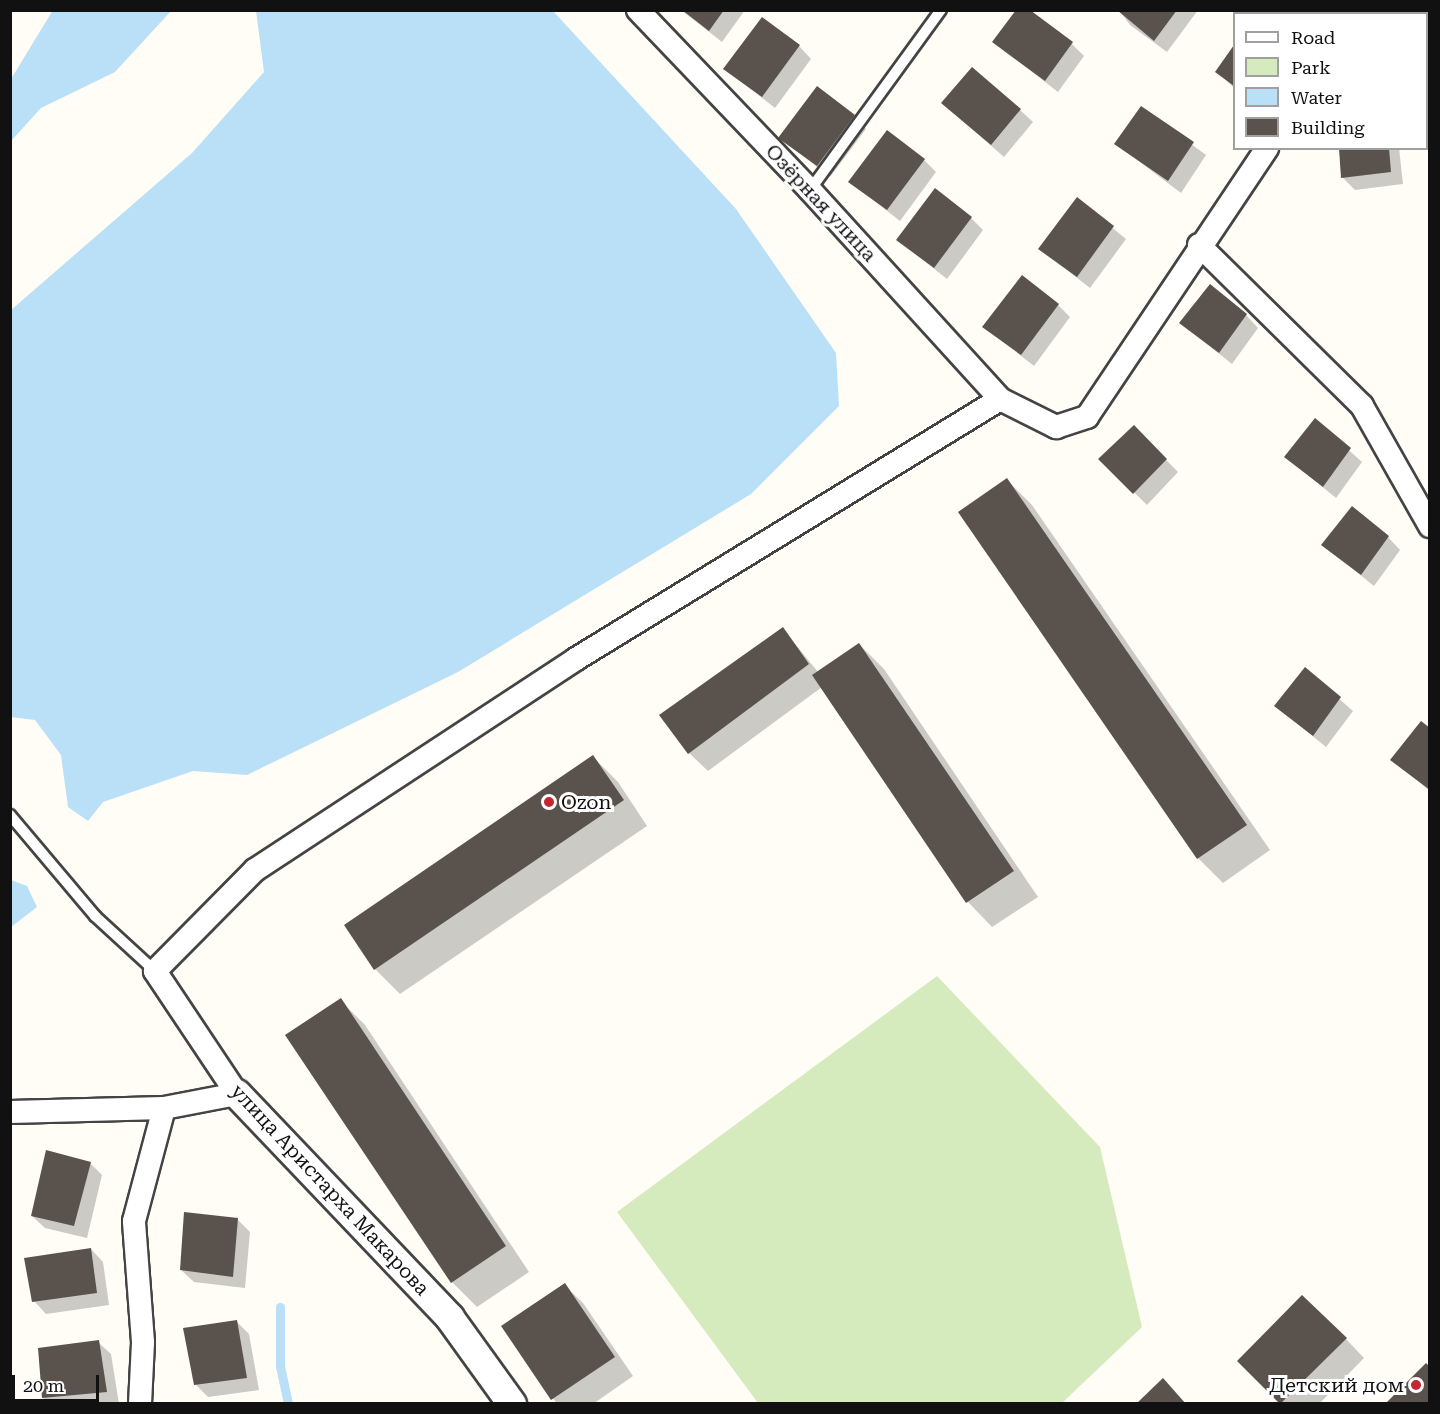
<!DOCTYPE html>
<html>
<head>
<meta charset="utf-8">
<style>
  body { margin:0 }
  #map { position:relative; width:1440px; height:1414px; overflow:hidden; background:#fffdf5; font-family:"Roboto Serif",serif }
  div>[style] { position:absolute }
  .green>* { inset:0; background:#d5ebbd }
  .water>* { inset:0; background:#b9e0f7 }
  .shadow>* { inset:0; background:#0003 }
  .stream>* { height:9px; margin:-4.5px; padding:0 4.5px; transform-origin:4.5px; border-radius:4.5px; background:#b9e0f7 }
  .building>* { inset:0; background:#5a524d }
  .roads { filter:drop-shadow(2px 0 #444) drop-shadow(-2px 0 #444) drop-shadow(0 2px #444) drop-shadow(0 -2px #444) }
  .service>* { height:10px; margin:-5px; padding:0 5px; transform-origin:5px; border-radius:5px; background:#fff }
  .minor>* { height:22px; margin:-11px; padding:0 11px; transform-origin:11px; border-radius:11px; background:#fff }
  .tertiary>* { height:28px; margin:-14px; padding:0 14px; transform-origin:14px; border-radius:14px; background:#fff }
  .dots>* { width:16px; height:16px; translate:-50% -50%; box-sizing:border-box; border:3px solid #fff; border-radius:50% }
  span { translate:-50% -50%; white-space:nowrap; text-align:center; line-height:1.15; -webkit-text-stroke:6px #fff; paint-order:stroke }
  .street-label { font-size:20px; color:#111 }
  .poi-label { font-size:20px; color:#111 }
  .left { translate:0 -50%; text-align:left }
  .right { translate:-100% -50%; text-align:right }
  .frame { position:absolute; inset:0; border:12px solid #111; pointer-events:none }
  .legend { position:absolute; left:1233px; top:12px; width:195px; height:138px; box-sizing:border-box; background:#fff; border:2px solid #a0a0a0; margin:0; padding:8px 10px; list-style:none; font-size:18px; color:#111 }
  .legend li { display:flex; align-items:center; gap:12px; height:30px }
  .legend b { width:30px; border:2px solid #a0a0a0 }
  .scale { position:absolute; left:12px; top:1375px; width:87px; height:27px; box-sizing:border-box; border:3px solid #111; border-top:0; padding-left:8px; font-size:18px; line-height:21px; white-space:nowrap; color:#111; -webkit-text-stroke:4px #fff; paint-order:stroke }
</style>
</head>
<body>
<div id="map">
  <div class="green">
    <i style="clip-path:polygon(937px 976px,1100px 1147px,1142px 1327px,1062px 1403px,758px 1403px,617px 1212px)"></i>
  </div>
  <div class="water">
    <i style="clip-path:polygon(53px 10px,171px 11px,115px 72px,41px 108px,11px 141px,11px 79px)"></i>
    <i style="clip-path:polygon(256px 11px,553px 11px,736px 209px,836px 353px,839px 406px,751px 494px,458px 672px,247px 775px,193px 771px,103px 802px,88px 821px,68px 807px,61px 755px,35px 720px,11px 717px,11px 310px,192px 153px,264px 72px)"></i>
    <i style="clip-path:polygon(11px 880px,27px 886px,37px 907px,11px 927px)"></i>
  </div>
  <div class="shadow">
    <i style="clip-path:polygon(681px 10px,745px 10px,722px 42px)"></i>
    <i style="clip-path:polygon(1119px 10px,1198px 10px,1167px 52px,1130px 25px)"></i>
    <i style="clip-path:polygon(994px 42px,1072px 44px,1084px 56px,1058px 92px)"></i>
    <i style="clip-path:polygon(799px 46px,811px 59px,775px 108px,725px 69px)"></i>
    <i style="clip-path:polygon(1234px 48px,1234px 88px,1217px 71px)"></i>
    <i style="clip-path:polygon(1142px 108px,1206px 155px,1181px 193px,1116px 144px)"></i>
    <i style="clip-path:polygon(1020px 110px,1033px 122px,1004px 157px,956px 115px)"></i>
    <i style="clip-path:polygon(854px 116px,866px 129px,830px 177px,780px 138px)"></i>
    <i style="clip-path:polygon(1341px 148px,1399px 148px,1403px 184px,1355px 190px,1342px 177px)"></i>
    <i style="clip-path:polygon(924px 160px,936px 172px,900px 221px,850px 182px)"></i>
    <i style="clip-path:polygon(1077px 199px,1126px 239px,1090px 288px,1040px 249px)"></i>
    <i style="clip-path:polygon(971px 218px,983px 230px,947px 279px,898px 240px)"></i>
    <i style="clip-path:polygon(1058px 305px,1070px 317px,1034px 366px,984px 327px)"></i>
    <i style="clip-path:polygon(1246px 315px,1258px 328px,1232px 364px,1181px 323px)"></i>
    <i style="clip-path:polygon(1315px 420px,1362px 462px,1336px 498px,1286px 457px)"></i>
    <i style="clip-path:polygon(1134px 427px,1178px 472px,1147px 505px,1100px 459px)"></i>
    <i style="clip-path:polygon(1007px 480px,1032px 505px,1270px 850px,1223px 883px,1198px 858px,960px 512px)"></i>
    <i style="clip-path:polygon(1388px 537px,1400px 550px,1374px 586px,1323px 545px)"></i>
    <i style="clip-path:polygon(783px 629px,818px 672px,859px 644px,884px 669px,1038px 897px,992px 927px,968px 902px,822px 687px,708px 771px,689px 753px)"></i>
    <i style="clip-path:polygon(1305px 669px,1353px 711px,1326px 747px,1276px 706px)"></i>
    <i style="clip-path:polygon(1430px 730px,1430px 791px,1392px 760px)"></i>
    <i style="clip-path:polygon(593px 757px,618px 782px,647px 826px,400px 994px,375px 969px,346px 926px)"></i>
    <i style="clip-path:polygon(340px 1000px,365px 1025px,529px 1272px,477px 1307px,452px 1282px)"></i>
    <i style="clip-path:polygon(90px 1163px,102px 1175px,87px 1238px,45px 1228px,32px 1216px)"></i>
    <i style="clip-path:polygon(237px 1219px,250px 1232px,245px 1288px,194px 1282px,181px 1270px)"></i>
    <i style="clip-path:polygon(91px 1249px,103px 1262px,109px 1305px,46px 1314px,34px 1301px)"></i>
    <i style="clip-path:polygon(564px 1285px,583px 1303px,633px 1376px,593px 1404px,557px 1404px,503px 1326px)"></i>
    <i style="clip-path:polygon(236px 1321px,249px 1334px,259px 1390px,208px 1397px,195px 1384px)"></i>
    <i style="clip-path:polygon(1346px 1339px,1364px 1358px,1319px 1404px,1281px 1404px,1239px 1361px)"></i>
    <i style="clip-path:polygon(98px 1342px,111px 1354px,119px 1404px,49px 1404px,43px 1398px)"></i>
  </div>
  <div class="stream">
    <i style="left:280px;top:1307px;width:59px;rotate:90deg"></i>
    <i style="left:280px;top:1366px;width:39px;rotate:78deg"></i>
  </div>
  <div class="building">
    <i style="clip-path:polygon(682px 10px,724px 10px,709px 31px)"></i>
    <i style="clip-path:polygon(1016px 10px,1030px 10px,1073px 42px,1045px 81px,992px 42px)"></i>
    <i style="clip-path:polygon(1117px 10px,1177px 10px,1154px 41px)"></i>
    <i style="clip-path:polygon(762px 17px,800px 45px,762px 97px,723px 69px)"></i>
    <i style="clip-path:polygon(1430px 30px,1430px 51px,1426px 48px)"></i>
    <i style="clip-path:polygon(1234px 45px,1234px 86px,1215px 72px)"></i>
    <i style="clip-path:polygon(972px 67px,1021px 109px,991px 145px,941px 103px)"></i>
    <i style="clip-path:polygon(817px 86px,855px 115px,817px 166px,778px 138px)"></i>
    <i style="clip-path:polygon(1141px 106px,1194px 142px,1168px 181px,1114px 144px)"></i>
    <i style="clip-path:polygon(887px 130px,925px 159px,887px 210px,848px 182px)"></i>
    <i style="clip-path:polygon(1339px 148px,1389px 148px,1391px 172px,1341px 178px)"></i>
    <i style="clip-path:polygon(935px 188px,972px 217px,934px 268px,896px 240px)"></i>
    <i style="clip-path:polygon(1077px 197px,1114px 226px,1077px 277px,1038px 249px)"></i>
    <i style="clip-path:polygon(1022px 275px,1059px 304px,1021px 355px,982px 327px)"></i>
    <i style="clip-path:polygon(1210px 284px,1247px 314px,1219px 353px,1179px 323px)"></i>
    <i style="clip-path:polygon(1315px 418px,1351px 448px,1323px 487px,1284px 457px)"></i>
    <i style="clip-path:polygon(1134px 425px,1167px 459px,1133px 494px,1098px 459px)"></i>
    <i style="clip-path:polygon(1007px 478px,1247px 825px,1197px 859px,958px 512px)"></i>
    <i style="clip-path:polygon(1352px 506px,1389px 536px,1361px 575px,1321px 545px)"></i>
    <i style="clip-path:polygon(783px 627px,809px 664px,688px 754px,659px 715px)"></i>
    <i style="clip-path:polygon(859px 643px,1014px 871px,966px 903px,812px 675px)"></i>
    <i style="clip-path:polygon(1305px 667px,1341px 697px,1313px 736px,1274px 706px)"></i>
    <i style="clip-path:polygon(1421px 721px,1430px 728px,1430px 790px,1390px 760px)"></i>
    <i style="clip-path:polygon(593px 755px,624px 800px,374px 970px,344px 925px)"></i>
    <i style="clip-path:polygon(341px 998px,506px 1246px,451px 1283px,285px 1035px)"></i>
    <i style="clip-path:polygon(46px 1150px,91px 1162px,74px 1226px,31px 1216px)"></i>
    <i style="clip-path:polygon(184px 1212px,238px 1218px,233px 1277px,180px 1270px)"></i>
    <i style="clip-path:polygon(91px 1248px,97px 1293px,32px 1302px,24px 1258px)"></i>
    <i style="clip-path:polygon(565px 1283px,615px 1357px,551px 1400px,501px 1326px)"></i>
    <i style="clip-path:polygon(1302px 1295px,1347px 1338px,1280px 1404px,1237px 1361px)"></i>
    <i style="clip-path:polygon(237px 1320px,247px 1378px,194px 1385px,183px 1328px)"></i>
    <i style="clip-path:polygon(99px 1340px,107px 1392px,42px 1398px,38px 1348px)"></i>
    <i style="clip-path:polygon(1426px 1363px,1430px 1367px,1430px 1404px,1385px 1404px)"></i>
    <i style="clip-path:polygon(1163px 1378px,1186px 1404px,1136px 1404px)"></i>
  </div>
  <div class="roads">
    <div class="service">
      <i style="left:810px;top:190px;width:223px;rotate:-54deg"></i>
      <i style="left:10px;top:815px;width:132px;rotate:49.9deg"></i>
      <i style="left:95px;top:916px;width:81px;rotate:42.5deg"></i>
    </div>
    <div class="minor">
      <i style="left:638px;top:10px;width:249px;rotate:46.3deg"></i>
      <i style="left:810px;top:190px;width:282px;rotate:47.7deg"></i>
      <i style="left:1000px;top:399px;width:63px;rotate:26.6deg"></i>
      <i style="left:1056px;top:427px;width:33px;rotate:-18deg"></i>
      <i style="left:1087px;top:417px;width:324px;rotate:-56.2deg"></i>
      <i style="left:1325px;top:10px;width:6px;rotate:45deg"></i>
      <i style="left:1364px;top:14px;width:4px;rotate:-63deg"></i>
      <i style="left:1426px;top:95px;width:4px;rotate:27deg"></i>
      <i style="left:1199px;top:245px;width:229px;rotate:44.6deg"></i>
      <i style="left:1362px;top:406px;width:138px;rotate:60.5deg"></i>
      <i style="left:10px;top:1112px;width:154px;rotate:-1.5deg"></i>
      <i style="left:164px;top:1108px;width:74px;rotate:-10.9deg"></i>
      <i style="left:237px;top:1094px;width:148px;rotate:-123.7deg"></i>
      <i style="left:155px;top:971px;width:142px;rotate:-45.3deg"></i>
      <i style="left:255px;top:870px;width:384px;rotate:-33.3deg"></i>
      <i style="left:576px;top:659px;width:497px;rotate:-31.5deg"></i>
      <i style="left:140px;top:1404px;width:62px;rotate:-87.2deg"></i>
      <i style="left:143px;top:1342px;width:121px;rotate:-94.3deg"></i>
      <i style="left:134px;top:1221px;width:117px;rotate:-75.1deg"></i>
    </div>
    <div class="tertiary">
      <i style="left:237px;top:1094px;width:309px;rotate:46.4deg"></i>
      <i style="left:450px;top:1318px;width:106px;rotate:54.2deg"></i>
    </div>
  </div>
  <div class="dots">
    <i style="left:549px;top:802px;background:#c4262e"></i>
    <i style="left:1416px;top:1385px;background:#c4262e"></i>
  </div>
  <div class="street-label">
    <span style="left:821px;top:203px;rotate:47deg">Озёрная улица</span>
    <span style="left:330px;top:1190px;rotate:47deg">улица Аристарха Макарова</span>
  </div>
  <div class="poi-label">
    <span class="left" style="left:561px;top:802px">Ozon</span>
    <span class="right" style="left:1404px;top:1385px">Детский дом</span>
  </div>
  <div class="frame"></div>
  <ul class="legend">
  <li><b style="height:8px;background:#fff"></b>Road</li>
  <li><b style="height:16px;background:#d5ebbd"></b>Park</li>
  <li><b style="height:16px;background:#b9e0f7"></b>Water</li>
  <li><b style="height:16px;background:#5a524d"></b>Building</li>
  </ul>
  <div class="scale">20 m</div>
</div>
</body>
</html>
